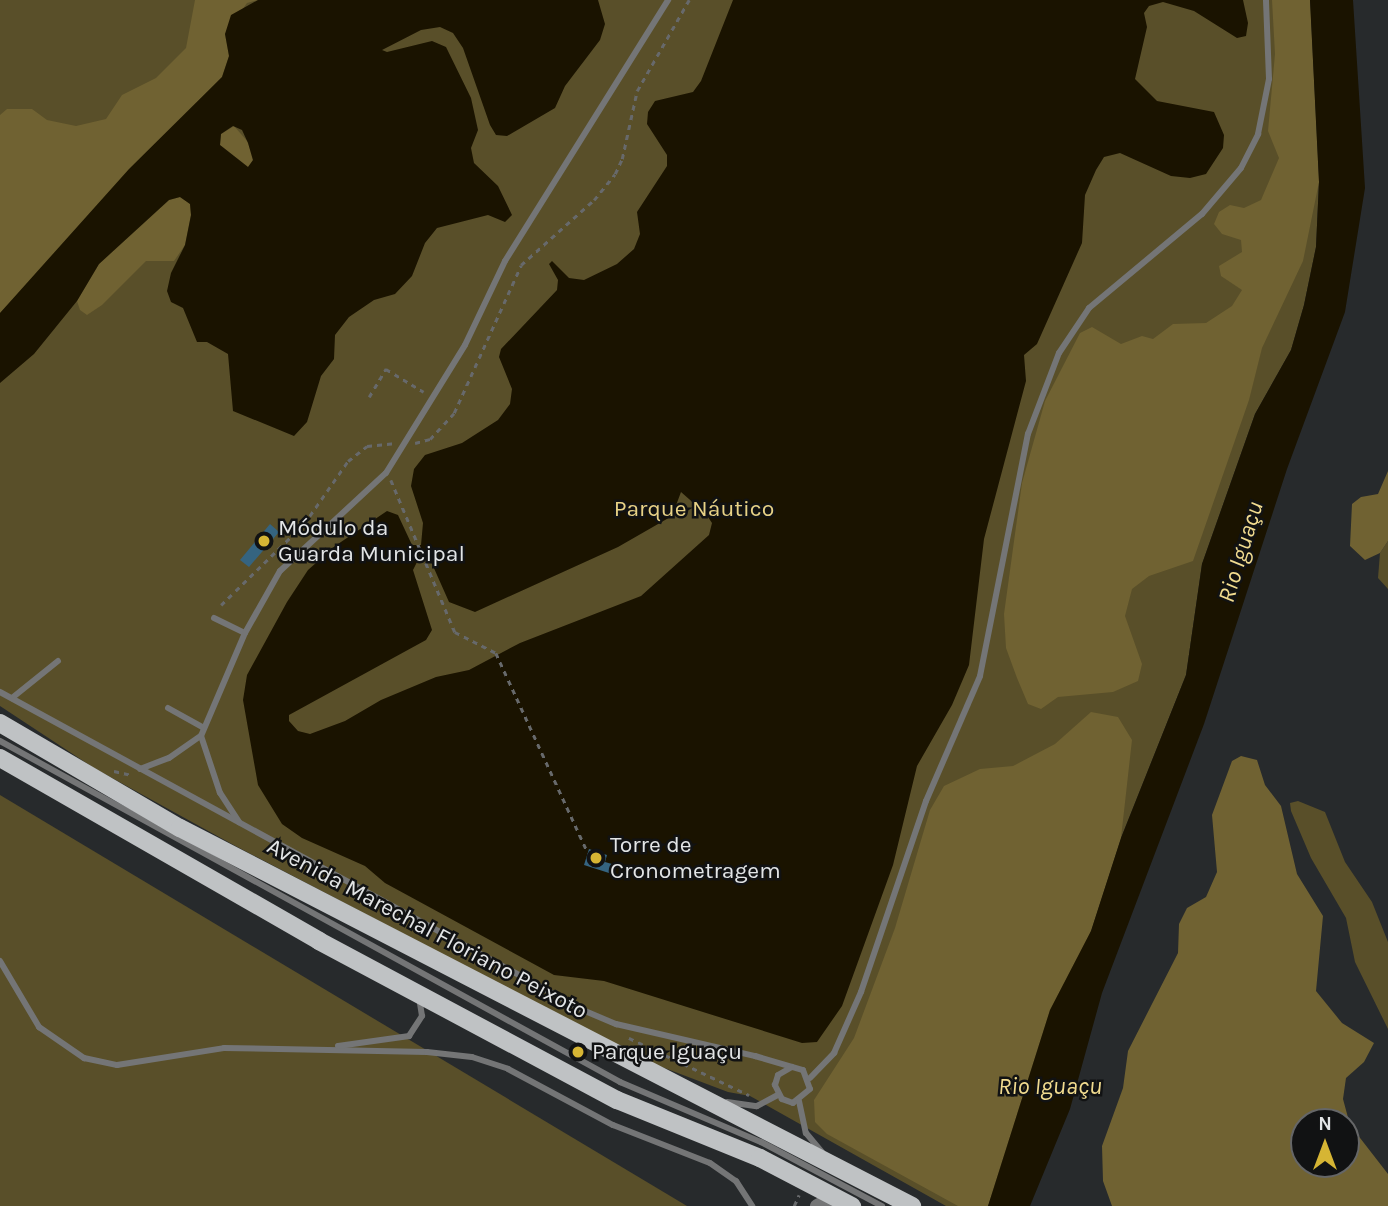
<!DOCTYPE html>
<html>
<head>
<meta charset="utf-8">
<style>
  body { margin:0 }
  #map { position:relative; width:1388px; height:1206px; overflow:hidden; background:#272a2c; font-family:Karla,sans-serif }
  div>[style] { position:absolute }
  .green>* { inset:0; background:#594f29 }
  .forest>* { inset:0; background:#706232 }
  .water>* { inset:0; background:#1a1300 }
  .building>* { inset:0; background:#356480 }
  .path>* { height:2.5px; margin-top:-1.25px; transform-origin:0; background:repeating-linear-gradient(90deg,#67696b 0 5px,transparent 0 10px) }
  .service>* { height:6px; margin:-3px; padding:0 3px; transform-origin:3px; border-radius:3px; background:#747576 }
  .tertiary>* { height:14px; margin:-7px; padding:0 7px; transform-origin:7px; border-radius:7px; background:#747576 }
  .primary>* { height:18px; margin:-9px; padding:0 9px; transform-origin:9px; border-radius:9px; background:#bfc2c4 }
  .dots>* { width:19px; height:19px; translate:-50% -50%; box-sizing:border-box; border:4px solid #111213; border-radius:50% }
  span { translate:-50% -50%; white-space:nowrap; text-align:center; line-height:1.15; -webkit-text-stroke:5px #111213; paint-order:stroke }
  .park-label { font-size:23px; color:#e8d286 }
  .poi-label { font-size:23px; color:#e3e5e6 }
  .left { translate:0 -50%; text-align:left }
  .street-label { font-size:23px; color:#e3e5e6 }
  .water-label { font-size:24px; color:#f1db8f; font-style:italic }
  .north { position:absolute; left:1290px; top:1108px; width:70px; height:70px; box-sizing:border-box; background:#111213; border:2px solid #656667; border-radius:50%; rotate:0deg; font-size:19px; font-weight:700; line-height:28px; text-align:center; color:#e3e5e6 }
  .north::after { content:''; display:block; margin:auto; width:24px; height:32px; background:#d6b534; clip-path:polygon(50% 0,100% 100%,50% 72%,0 100%) }
</style>
</head>
<body>
<div id="map">
  <div class="green">
    <i style="clip-path:polygon(0 0,1310px 0,1319px 182px,1316px 247px,1304px 305px,1291px 350px,1255px 414px,1202px 564px,1186px 675px,1121px 838px,1091px 931px,988px 1206px,946px 1206px,750px 1096px,728px 1092px,646px 1061px,230px 843px,94px 768px,0 706px)"></i>
    <i style="clip-path:polygon(1388px 541px,1388px 589px,1378px 578px,1380px 553px)"></i>
    <i style="clip-path:polygon(0 795px,687px 1206px,0 1206px)"></i>
    <i style="clip-path:polygon(1298px 801px,1325px 812px,1345px 862px,1372px 902px,1388px 942px,1388px 1029px,1355px 962px,1346px 918px,1311px 858px,1291px 811px,1290px 803px)"></i>
  </div>
  <div class="forest">
    <i style="clip-path:polygon(195px 0,258px 0,247px 3px,225px 34px,229px 56px,222px 77px,0 313px,0 115px,7px 109px,32px 109px,47px 120px,76px 126px,106px 119px,122px 95px,156px 78px,186px 48px)"></i>
    <i style="clip-path:polygon(1272px 0,1310px 0,1319px 182px,1303px 261px,1262px 348px,1249px 400px,1193px 561px,1149px 576px,1132px 589px,1125px 616px,1142px 664px,1138px 681px,1113px 692px,1058px 697px,1041px 709px,1028px 704px,1017px 678px,1006px 648px,1004px 614px,1022px 483px,1045px 401px,1080px 333px,1092px 327px,1121px 344px,1142px 336px,1153px 339px,1173px 324px,1206px 323px,1232px 306px,1242px 290px,1221px 276px,1219px 266px,1242px 252px,1241px 240px,1222px 234px,1214px 224px,1219px 212px,1230px 205px,1244px 208px,1261px 200px,1279px 158px,1268px 131px,1275px 54px)"></i>
    <i style="clip-path:polygon(234px 126px,248px 142px,253px 161px,248px 167px,220px 145px,221px 134px)"></i>
    <i style="clip-path:polygon(180px 197px,190px 204px,191px 215px,185px 245px,174px 261px,146px 261px,102px 305px,87px 315px,80px 310px,77px 301px,99px 264px,169px 200px)"></i>
    <i style="clip-path:polygon(1388px 471px,1388px 541px,1380px 553px,1365px 560px,1350px 546px,1352px 504px,1361px 497px,1378px 494px)"></i>
    <i style="clip-path:polygon(1091px 712px,1118px 717px,1132px 740px,1121px 838px,1091px 931px,1050px 1010px,988px 1206px,958px 1206px,827px 1134px,815px 1122px,814px 1100px,854px 1038px,895px 928px,930px 810px,944px 786px,980px 769px,1013px 766px,1055px 744px)"></i>
    <i style="clip-path:polygon(evenodd,1241px 756px,1257px 760px,1265px 785px,1281px 806px,1297px 874px,1323px 916px,1316px 991px,1342px 1023px,1374px 1043px,1364px 1062px,1346px 1078px,1343px 1099px,1350px 1125px,1388px 1174px,1388px 1206px,1112px 1206px,1103px 1181px,1102px 1146px,1123px 1088px,1128px 1051px,1178px 953px,1179px 924px,1187px 908px,1206px 897px,1217px 872px,1212px 815px,1232px 761px,1241px 756px,1304px 1122px,1346px 1122px,1346px 1164px,1304px 1164px,1304px 1122px)"></i>
  </div>
  <div class="water">
    <i style="clip-path:polygon(evenodd,258px 0,598px 0,605px 24px,600px 40px,565px 86px,555px 108px,507px 136px,496px 135px,490px 125px,463px 48px,453px 33px,440px 27px,421px 30px,382px 50px,387px 52px,432px 41px,446px 47px,471px 98px,478px 130px,471px 148px,474px 163px,498px 186px,512px 215px,505px 222px,488px 215px,437px 228px,425px 243px,412px 276px,395px 294px,374px 300px,349px 317px,335px 335px,334px 359px,321px 376px,307px 422px,294px 436px,233px 411px,228px 354px,207px 342px,197px 342px,183px 308px,171px 302px,167px 291px,171px 273px,185px 245px,191px 215px,190px 204px,180px 197px,169px 200px,99px 264px,77px 301px,34px 354px,0 383px,0 313px,129px 169px,222px 77px,229px 56px,225px 34px,231px 15px,258px 0,233px 126px,242px 130px,248px 143px,253px 160px,248px 167px,220px 145px,221px 134px,233px 126px)"></i>
    <i style="clip-path:polygon(evenodd,733px 0,1243px 0,1248px 23px,1246px 36px,1237px 38px,1194px 11px,1163px 2px,1149px 6px,1144px 13px,1147px 27px,1135px 79px,1157px 101px,1214px 112px,1224px 135px,1223px 148px,1206px 174px,1190px 178px,1171px 176px,1120px 153px,1104px 157px,1096px 170px,1085px 195px,1082px 243px,1037px 344px,1024px 355px,1026px 381px,984px 539px,969px 665px,952px 705px,917px 766px,893px 865px,842px 1006px,817px 1042px,802px 1043px,604px 981px,554px 975px,385px 883px,365px 866px,302px 838px,282px 824px,258px 785px,243px 700px,247px 675px,287px 602px,308px 570px,335px 546px,387px 511px,398px 515px,412px 545px,421px 545px,423px 523px,411px 486px,414px 469px,425px 455px,462px 443px,498px 420px,510px 404px,512px 389px,499px 357px,501px 349px,557px 290px,558px 280px,549px 264px,552px 261px,569px 278px,584px 280px,617px 264px,634px 249px,640px 234px,637px 212px,667px 166px,667px 155px,647px 124px,648px 112px,655px 101px,693px 92px,701px 81px,733px 0,681px 492px,706px 514px,712px 523px,709px 535px,641px 596px,520px 643px,469px 670px,436px 677px,381px 700px,345px 721px,310px 734px,298px 731px,289px 721px,289px 715px,426px 640px,432px 630px,413px 570px,420px 556px,429px 557px,449px 602px,475px 612px,618px 547px,672px 516px,681px 492px)"></i>
    <i style="clip-path:polygon(1310px 0,1353px 0,1365px 188px,1345px 312px,1287px 469px,1204px 724px,1102px 993px,1070px 1109px,1030px 1206px,988px 1206px,1050px 1010px,1091px 931px,1121px 838px,1186px 675px,1202px 564px,1255px 414px,1291px 350px,1304px 305px,1316px 247px,1319px 182px)"></i>
  </div>
  <div class="building">
    <i style="clip-path:polygon(270px 524px,279px 532px,249px 567px,240px 560px)"></i>
    <i style="clip-path:polygon(589px 849px,607px 855px,605px 862px,612px 864px,609px 873px,584px 865px)"></i>
  </div>
  <div class="path">
    <i style="left:369px;top:397px;width:33px;rotate:-59deg"></i>
    <i style="left:386px;top:369px;width:44px;rotate:31.2deg"></i>
    <i style="left:415px;top:443px;width:16px;rotate:-15deg"></i>
    <i style="left:430px;top:439px;width:35px;rotate:-47deg"></i>
    <i style="left:454px;top:413px;width:162px;rotate:-65.6deg"></i>
    <i style="left:521px;top:265px;width:98px;rotate:-41.7deg"></i>
    <i style="left:594px;top:200px;width:33px;rotate:-51deg"></i>
    <i style="left:615px;top:174px;width:17px;rotate:-65deg"></i>
    <i style="left:622px;top:159px;width:70px;rotate:-77.6deg"></i>
    <i style="left:637px;top:91px;width:105px;rotate:-60.3deg"></i>
    <i style="left:391px;top:480px;width:165px;rotate:67.2deg"></i>
    <i style="left:455px;top:632px;width:46px;rotate:27.1deg"></i>
    <i style="left:496px;top:653px;width:220px;rotate:65.3deg"></i>
    <i style="left:221px;top:605px;width:116px;rotate:-44.3deg"></i>
    <i style="left:304px;top:524px;width:77px;rotate:-55.1deg"></i>
    <i style="left:348px;top:461px;width:24px;rotate:-38deg"></i>
    <i style="left:367px;top:446px;width:27px;rotate:-6deg"></i>
    <i style="left:114px;top:771px;width:17px;rotate:13deg"></i>
    <i style="left:629px;top:1038px;width:133px;rotate:25.4deg"></i>
    <i style="left:794px;top:1206px;width:12px;rotate:-66deg"></i>
  </div>
  <div class="service">
    <i style="left:214px;top:618px;width:34px;rotate:26deg"></i>
    <i style="left:0;top:692px;width:666px;rotate:28.6deg"></i>
    <i style="left:585px;top:1011px;width:34px;rotate:23deg"></i>
    <i style="left:616px;top:1024px;width:143px;rotate:13deg"></i>
    <i style="left:755px;top:1056px;width:50px;rotate:16.3deg"></i>
    <i style="left:803px;top:1070px;width:20px;rotate:70deg"></i>
    <i style="left:810px;top:1089px;width:22px;rotate:141deg"></i>
    <i style="left:793px;top:1103px;width:12px;rotate:-160deg"></i>
    <i style="left:782px;top:1099px;width:16px;rotate:-117deg"></i>
    <i style="left:775px;top:1085px;width:10px;rotate:-73deg"></i>
    <i style="left:778px;top:1075px;width:16px;rotate:-30deg"></i>
    <i style="left:12px;top:698px;width:59px;rotate:-38.8deg"></i>
    <i style="left:168px;top:708px;width:41px;rotate:29.1deg"></i>
    <i style="left:0;top:741px;width:708px;rotate:28.81deg"></i>
    <i style="left:620px;top:1082px;width:153px;rotate:23.1deg"></i>
    <i style="left:761px;top:1142px;width:137px;rotate:27.9deg"></i>
    <i style="left:140px;top:769px;width:31px;rotate:-21deg"></i>
    <i style="left:169px;top:758px;width:39px;rotate:-35deg"></i>
    <i style="left:239px;top:822px;width:35px;rotate:-123deg"></i>
    <i style="left:220px;top:793px;width:60px;rotate:-108.4deg"></i>
    <i style="left:201px;top:736px;width:112px;rotate:-66.9deg"></i>
    <i style="left:245px;top:633px;width:71px;rotate:-60.6deg"></i>
    <i style="left:280px;top:571px;width:144px;rotate:-42.8deg"></i>
    <i style="left:386px;top:473px;width:150px;rotate:-58.3deg"></i>
    <i style="left:465px;top:345px;width:93px;rotate:-64.5deg"></i>
    <i style="left:505px;top:261px;width:308px;rotate:-58deg"></i>
    <i style="left:0;top:961px;width:77px;rotate:59.4deg"></i>
    <i style="left:39px;top:1027px;width:55px;rotate:34.6deg"></i>
    <i style="left:84px;top:1058px;width:34px;rotate:12deg"></i>
    <i style="left:117px;top:1065px;width:108px;rotate:-9deg"></i>
    <i style="left:224px;top:1048px;width:203px;rotate:1.1deg"></i>
    <i style="left:427px;top:1052px;width:45px;rotate:6.3deg"></i>
    <i style="left:472px;top:1057px;width:38px;rotate:18deg"></i>
    <i style="left:508px;top:1069px;width:119px;rotate:28.1deg"></i>
    <i style="left:613px;top:1125px;width:104px;rotate:21.4deg"></i>
    <i style="left:710px;top:1163px;width:32px;rotate:35deg"></i>
    <i style="left:736px;top:1181px;width:30px;rotate:57deg"></i>
    <i style="left:338px;top:1046px;width:72px;rotate:-8deg"></i>
    <i style="left:409px;top:1036px;width:24px;rotate:-57deg"></i>
    <i style="left:422px;top:1016px;width:18px;rotate:-99deg"></i>
    <i style="left:810px;top:1078px;width:35px;rotate:-46deg"></i>
    <i style="left:834px;top:1053px;width:67px;rotate:-66.1deg"></i>
    <i style="left:861px;top:992px;width:202px;rotate:-71.2deg"></i>
    <i style="left:926px;top:801px;width:136px;rotate:-66.6deg"></i>
    <i style="left:980px;top:676px;width:247px;rotate:-78.8deg"></i>
    <i style="left:1028px;top:434px;width:87px;rotate:-69.1deg"></i>
    <i style="left:1059px;top:353px;width:54px;rotate:-56.3deg"></i>
    <i style="left:1089px;top:308px;width:147px;rotate:-39.8deg"></i>
    <i style="left:1202px;top:214px;width:60px;rotate:-49.7deg"></i>
    <i style="left:1241px;top:168px;width:38px;rotate:-63deg"></i>
    <i style="left:1258px;top:134px;width:56px;rotate:-78.7deg"></i>
    <i style="left:1269px;top:79px;width:79px;rotate:-92.2deg"></i>
    <i style="left:799px;top:1101px;width:33px;rotate:78deg"></i>
    <i style="left:806px;top:1133px;width:25px;rotate:50deg"></i>
    <i style="left:727px;top:1102px;width:30px;rotate:8deg"></i>
    <i style="left:757px;top:1106px;width:24px;rotate:-28deg"></i>
  </div>
  <div class="tertiary">
    <i style="left:817px;top:1206px;width:18px;rotate:-29deg"></i>
  </div>
  <div class="primary">
    <i style="left:0;top:723px;width:208px;rotate:30.3deg"></i>
    <i style="left:180px;top:828px;width:824px;rotate:27.31deg"></i>
    <i style="left:0;top:758px;width:368px;rotate:29.8deg"></i>
    <i style="left:319px;top:941px;width:338px;rotate:28.1deg"></i>
    <i style="left:617px;top:1100px;width:154px;rotate:22.1deg"></i>
    <i style="left:760px;top:1158px;width:104px;rotate:27.6deg"></i>
  </div>
  <div class="dots">
    <i style="left:264px;top:541px;background:#d6b534"></i>
    <i style="left:596px;top:858px;background:#d6b534"></i>
    <i style="left:578px;top:1052px;background:#d6b534"></i>
  </div>
  <div class="park-label">
    <span style="left:694px;top:509px">Parque Náutico</span>
  </div>
  <div class="poi-label">
    <span class="left" style="left:278px;top:541px">Módulo da<br>Guarda Municipal</span>
    <span class="left" style="left:610px;top:858px">Torre de<br>Cronometragem</span>
    <span class="left" style="left:592px;top:1052px">Parque Iguaçu</span>
  </div>
  <div class="street-label">
    <span style="left:427px;top:929px;rotate:28deg">Avenida Marechal Floriano Peixoto</span>
  </div>
  <div class="water-label">
    <span style="left:1241px;top:552px;rotate:-73deg">Rio Iguaçu</span>
    <span style="left:1050px;top:1087px">Rio Iguaçu</span>
  </div>
  <div class="north">N</div>
</div>
</body>
</html>
